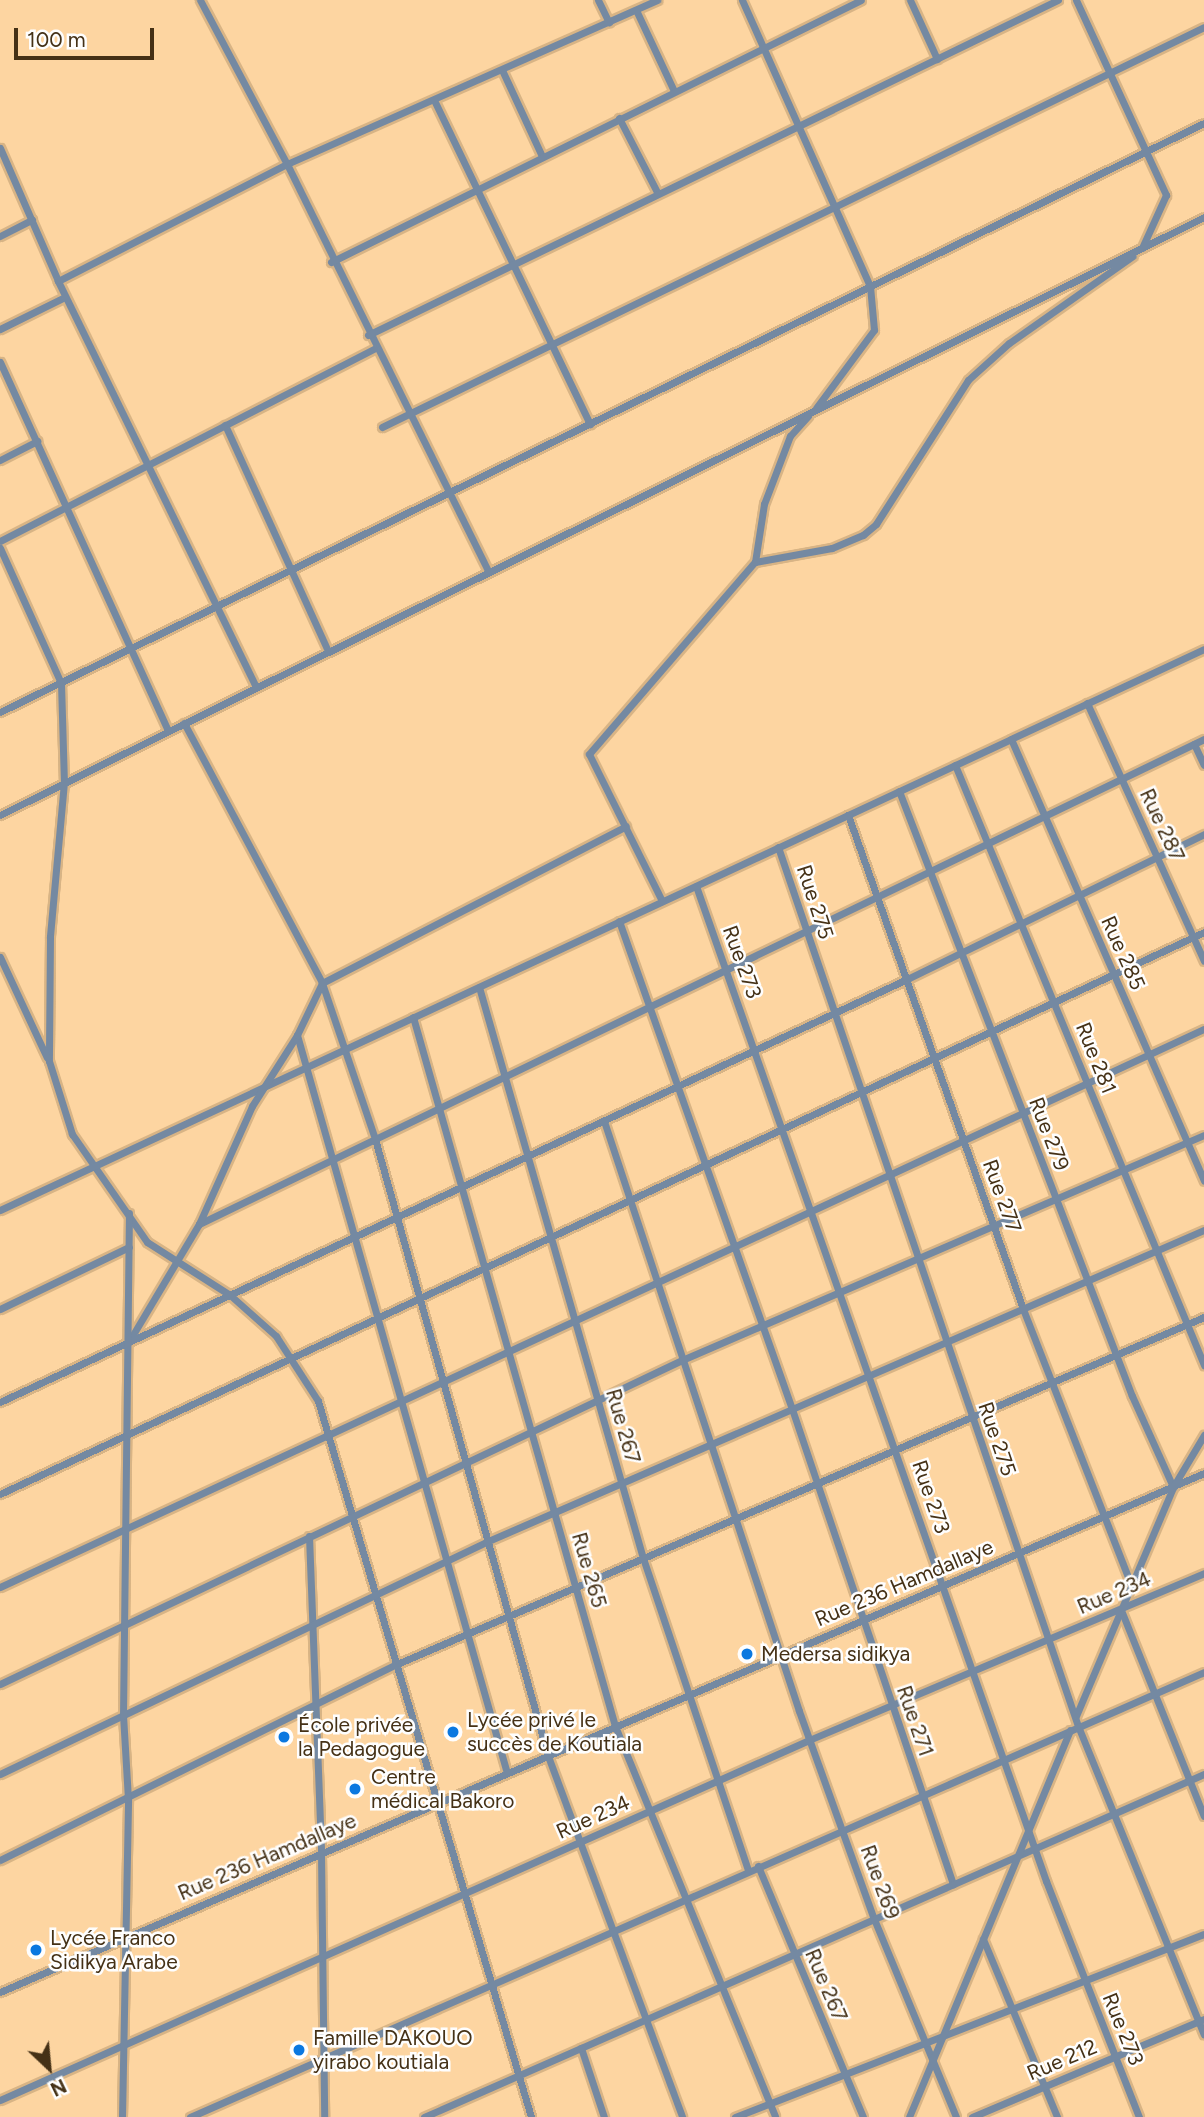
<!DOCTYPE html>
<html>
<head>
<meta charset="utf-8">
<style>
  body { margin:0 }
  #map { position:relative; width:1204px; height:2117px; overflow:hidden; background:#fdd5a1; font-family:Figtree,sans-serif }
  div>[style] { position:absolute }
  .roads { filter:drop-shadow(2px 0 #d8b485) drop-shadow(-2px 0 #d8b485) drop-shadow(0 2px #d8b485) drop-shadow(0 -2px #d8b485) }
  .minor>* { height:7px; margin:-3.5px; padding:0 3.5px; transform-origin:3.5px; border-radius:3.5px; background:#7489a2 }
  .dots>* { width:19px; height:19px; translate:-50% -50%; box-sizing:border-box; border:4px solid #fefefe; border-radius:50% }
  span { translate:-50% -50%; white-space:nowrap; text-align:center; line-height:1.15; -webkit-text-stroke:5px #fefefe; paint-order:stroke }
  .street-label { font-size:21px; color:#453116 }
  .poi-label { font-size:21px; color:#453116 }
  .left { translate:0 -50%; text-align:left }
  .north { position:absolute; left:14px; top:2033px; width:70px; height:70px; -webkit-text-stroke:5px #fefefe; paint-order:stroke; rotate:154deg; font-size:19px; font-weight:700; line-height:28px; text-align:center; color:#453116 }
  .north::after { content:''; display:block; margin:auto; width:24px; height:32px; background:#453116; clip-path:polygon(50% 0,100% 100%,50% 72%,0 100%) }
  .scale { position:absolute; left:14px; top:28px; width:140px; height:32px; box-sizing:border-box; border:4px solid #453116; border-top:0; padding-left:9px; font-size:21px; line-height:24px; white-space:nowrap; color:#453116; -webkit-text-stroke:5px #fefefe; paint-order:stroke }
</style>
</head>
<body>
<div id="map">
  <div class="roads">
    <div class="minor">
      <i style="left:200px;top:0;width:186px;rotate:62.1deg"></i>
      <i style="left:287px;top:164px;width:455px;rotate:63.7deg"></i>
      <i style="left:598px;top:0;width:25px;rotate:64deg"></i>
      <i style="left:742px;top:0;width:313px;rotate:65.9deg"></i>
      <i style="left:870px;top:286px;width:44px;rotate:84.8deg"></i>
      <i style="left:874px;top:330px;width:97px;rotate:126.6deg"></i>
      <i style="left:910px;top:0;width:65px;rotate:65.4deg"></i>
      <i style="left:1076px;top:0;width:215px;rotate:65.2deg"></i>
      <i style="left:1166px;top:195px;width:58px;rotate:114.4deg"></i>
      <i style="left:636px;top:10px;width:89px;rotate:64.9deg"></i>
      <i style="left:502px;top:70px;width:95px;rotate:65.1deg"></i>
      <i style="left:434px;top:100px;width:360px;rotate:64.3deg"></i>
      <i style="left:619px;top:118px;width:85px;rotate:62.8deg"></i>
      <i style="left:0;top:148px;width:145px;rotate:66.4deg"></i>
      <i style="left:0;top:236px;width:36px;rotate:-27deg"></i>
      <i style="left:331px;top:262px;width:591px;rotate:-26.31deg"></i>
      <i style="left:0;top:329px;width:72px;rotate:-26.2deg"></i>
      <i style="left:368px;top:335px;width:767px;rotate:-25.9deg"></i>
      <i style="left:0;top:362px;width:405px;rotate:65.5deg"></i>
      <i style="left:225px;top:425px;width:248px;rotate:65.5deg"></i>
      <i style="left:382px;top:427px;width:914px;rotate:-25.95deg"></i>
      <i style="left:0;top:460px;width:42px;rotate:-27.2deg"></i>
      <i style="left:0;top:541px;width:422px;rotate:-27.2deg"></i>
      <i style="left:0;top:548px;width:148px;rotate:65.7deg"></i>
      <i style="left:61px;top:683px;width:99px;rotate:88.3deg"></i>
      <i style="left:64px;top:782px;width:156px;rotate:95.2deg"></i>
      <i style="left:50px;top:937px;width:124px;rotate:90.5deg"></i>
      <i style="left:49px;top:1061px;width:77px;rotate:72.5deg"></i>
      <i style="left:72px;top:1134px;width:131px;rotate:55.2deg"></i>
      <i style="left:147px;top:1242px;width:98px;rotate:32.6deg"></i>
      <i style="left:230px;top:1295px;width:62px;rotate:41.7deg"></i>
      <i style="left:276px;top:1336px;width:77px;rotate:57.1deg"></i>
      <i style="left:318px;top:1401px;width:747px;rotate:73.43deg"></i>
      <i style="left:755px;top:562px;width:78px;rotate:-10.3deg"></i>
      <i style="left:832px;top:548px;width:34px;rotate:-23deg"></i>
      <i style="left:863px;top:535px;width:17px;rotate:-40deg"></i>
      <i style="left:876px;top:524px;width:171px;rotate:-57.4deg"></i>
      <i style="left:968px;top:380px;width:55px;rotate:-42.1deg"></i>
      <i style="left:1009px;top:343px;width:151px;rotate:-35.1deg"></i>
      <i style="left:256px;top:687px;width:452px;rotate:-116deg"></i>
      <i style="left:58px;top:281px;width:257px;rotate:-27.1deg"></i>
      <i style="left:287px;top:164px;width:405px;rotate:-23.9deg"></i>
      <i style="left:1087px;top:703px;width:283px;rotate:65.6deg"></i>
      <i style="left:0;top:712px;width:1340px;rotate:-26.07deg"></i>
      <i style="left:184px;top:723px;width:294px;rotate:62deg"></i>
      <i style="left:322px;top:983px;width:165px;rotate:71.2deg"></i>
      <i style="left:375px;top:1139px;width:641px;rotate:74.34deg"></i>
      <i style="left:548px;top:1756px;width:385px;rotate:69.6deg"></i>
      <i style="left:1011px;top:739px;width:482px;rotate:66.4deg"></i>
      <i style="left:1194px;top:744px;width:23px;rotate:65deg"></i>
      <i style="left:955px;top:765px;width:650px;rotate:67.46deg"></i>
      <i style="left:899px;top:791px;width:648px;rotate:68.94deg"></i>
      <i style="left:1132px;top:1396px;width:100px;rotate:65.7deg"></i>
      <i style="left:0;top:815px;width:1344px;rotate:-26.41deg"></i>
      <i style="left:848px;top:815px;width:524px;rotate:70.49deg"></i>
      <i style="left:1023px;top:1309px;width:296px;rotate:68.6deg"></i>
      <i style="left:778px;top:847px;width:929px;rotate:71.16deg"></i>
      <i style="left:1078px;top:1726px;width:333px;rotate:67.8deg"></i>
      <i style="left:696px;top:886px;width:1055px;rotate:70.62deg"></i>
      <i style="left:1046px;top:1881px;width:254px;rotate:68.5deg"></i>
      <i style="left:662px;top:901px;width:164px;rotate:-116.4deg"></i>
      <i style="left:589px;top:754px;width:254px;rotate:-49.2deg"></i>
      <i style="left:755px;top:562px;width:59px;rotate:-81.2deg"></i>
      <i style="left:764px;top:504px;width:73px;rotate:-69.1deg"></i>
      <i style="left:790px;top:436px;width:27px;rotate:-48deg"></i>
      <i style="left:619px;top:921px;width:518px;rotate:70.48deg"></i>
      <i style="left:792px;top:1409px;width:502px;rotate:71.28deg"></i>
      <i style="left:0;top:957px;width:111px;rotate:65deg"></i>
      <i style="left:479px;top:987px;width:594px;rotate:73.98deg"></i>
      <i style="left:643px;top:1558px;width:329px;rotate:71.4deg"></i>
      <i style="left:413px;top:1017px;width:737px;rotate:74.1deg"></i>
      <i style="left:615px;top:1726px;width:422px;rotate:67.7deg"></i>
      <i style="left:297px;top:1035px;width:767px;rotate:74.12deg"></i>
      <i style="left:604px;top:1121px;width:621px;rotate:71.71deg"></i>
      <i style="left:799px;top:1711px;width:221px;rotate:70.2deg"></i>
      <i style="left:874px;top:1919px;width:214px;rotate:67.5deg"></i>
      <i style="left:0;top:1210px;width:1328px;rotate:-24.98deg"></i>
      <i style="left:199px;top:1224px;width:1116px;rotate:-25.76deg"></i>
      <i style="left:0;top:1309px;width:143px;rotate:-25.7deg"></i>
      <i style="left:128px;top:1343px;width:139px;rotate:-59.2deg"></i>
      <i style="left:199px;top:1224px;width:129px;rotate:-65.8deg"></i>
      <i style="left:252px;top:1106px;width:84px;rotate:-57.6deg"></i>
      <i style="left:297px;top:1035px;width:58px;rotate:-64.3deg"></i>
      <i style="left:322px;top:983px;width:342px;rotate:-27.3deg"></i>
      <i style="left:0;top:1402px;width:1001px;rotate:-25deg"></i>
      <i style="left:907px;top:979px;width:331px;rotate:-26deg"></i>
      <i style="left:0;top:1494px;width:1329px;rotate:-25.02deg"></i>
      <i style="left:309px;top:1536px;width:317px;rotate:87.8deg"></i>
      <i style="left:321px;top:1853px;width:264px;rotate:89.3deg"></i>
      <i style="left:0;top:1587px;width:1327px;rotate:-24.87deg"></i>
      <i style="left:1121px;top:1610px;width:222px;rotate:68.1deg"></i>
      <i style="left:0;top:1684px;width:755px;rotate:-25.41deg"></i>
      <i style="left:682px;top:1360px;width:568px;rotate:-23.32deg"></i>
      <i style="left:1076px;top:1716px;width:249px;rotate:-67deg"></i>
      <i style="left:1173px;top:1487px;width:61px;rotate:-59.2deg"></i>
      <i style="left:0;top:1774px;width:539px;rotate:-25.52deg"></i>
      <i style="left:486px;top:1542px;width:783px;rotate:-23.49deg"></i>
      <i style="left:0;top:1860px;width:443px;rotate:-26.3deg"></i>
      <i style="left:397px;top:1664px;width:878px;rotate:-23.27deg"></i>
      <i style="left:758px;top:1866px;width:272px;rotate:67.3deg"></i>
      <i style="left:983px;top:1939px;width:193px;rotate:67.4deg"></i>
      <i style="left:0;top:1992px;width:1311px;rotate:-23.32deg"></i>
      <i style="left:581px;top:2048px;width:73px;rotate:71.6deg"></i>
      <i style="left:0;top:2100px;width:885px;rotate:-23.99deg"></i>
      <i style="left:809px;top:1740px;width:429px;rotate:-22.9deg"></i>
      <i style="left:122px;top:2117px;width:318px;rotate:-88.9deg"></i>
      <i style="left:128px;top:1799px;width:83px;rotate:-93.4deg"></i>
      <i style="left:123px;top:1716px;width:503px;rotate:-89.32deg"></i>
      <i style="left:190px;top:2117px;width:1107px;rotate:-23.69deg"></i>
      <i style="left:424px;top:2117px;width:852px;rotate:-23.74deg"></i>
      <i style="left:735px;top:2117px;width:503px;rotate:-21.32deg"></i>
      <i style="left:909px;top:2117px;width:419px;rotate:-67.4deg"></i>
      <i style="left:972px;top:2117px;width:252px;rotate:-22.9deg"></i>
    </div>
  </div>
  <div class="dots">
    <i style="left:747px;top:1654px;background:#0b78e0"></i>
    <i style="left:453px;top:1732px;background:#0b78e0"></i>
    <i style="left:284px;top:1737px;background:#0b78e0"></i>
    <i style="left:355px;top:1789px;background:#0b78e0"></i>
    <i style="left:36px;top:1950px;background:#0b78e0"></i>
    <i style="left:299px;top:2050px;background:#0b78e0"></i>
  </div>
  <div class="street-label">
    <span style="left:1162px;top:825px;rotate:65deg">Rue 287</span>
    <span style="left:815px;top:902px;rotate:72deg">Rue 275</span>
    <span style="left:1123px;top:953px;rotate:66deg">Rue 285</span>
    <span style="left:742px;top:962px;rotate:70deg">Rue 273</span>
    <span style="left:1096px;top:1058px;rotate:68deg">Rue 281</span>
    <span style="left:1049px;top:1134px;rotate:69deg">Rue 279</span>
    <span style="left:1002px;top:1196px;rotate:70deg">Rue 277</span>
    <span style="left:623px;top:1426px;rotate:74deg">Rue 267</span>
    <span style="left:997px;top:1439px;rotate:71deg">Rue 275</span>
    <span style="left:931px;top:1497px;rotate:71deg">Rue 273</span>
    <span style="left:589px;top:1570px;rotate:74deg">Rue 265</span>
    <span style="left:904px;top:1583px;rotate:-23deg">Rue 236 Hamdallaye</span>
    <span style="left:1114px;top:1593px;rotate:-23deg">Rue 234</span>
    <span style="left:915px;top:1721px;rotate:71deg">Rue 271</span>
    <span style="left:593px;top:1817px;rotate:-24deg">Rue 234</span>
    <span style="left:267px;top:1857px;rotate:-23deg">Rue 236 Hamdallaye</span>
    <span style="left:880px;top:1882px;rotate:70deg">Rue 269</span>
    <span style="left:826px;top:1985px;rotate:67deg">Rue 267</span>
    <span style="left:1123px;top:2029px;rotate:68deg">Rue 273</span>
    <span style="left:1062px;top:2060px;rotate:-23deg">Rue 212</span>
  </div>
  <div class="poi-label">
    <span class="left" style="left:761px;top:1654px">Medersa sidikya</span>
    <span class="left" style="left:467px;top:1732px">Lycée privé le<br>succès de Koutiala</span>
    <span class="left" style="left:298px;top:1737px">École privée<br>la Pedagogue</span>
    <span class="left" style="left:371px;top:1789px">Centre<br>médical Bakoro</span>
    <span class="left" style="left:50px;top:1950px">Lycée Franco<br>Sidikya Arabe</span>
    <span class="left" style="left:313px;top:2050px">Famille DAKOUO<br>yirabo koutiala</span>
  </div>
  <div class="north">N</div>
  <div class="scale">100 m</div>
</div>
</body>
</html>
